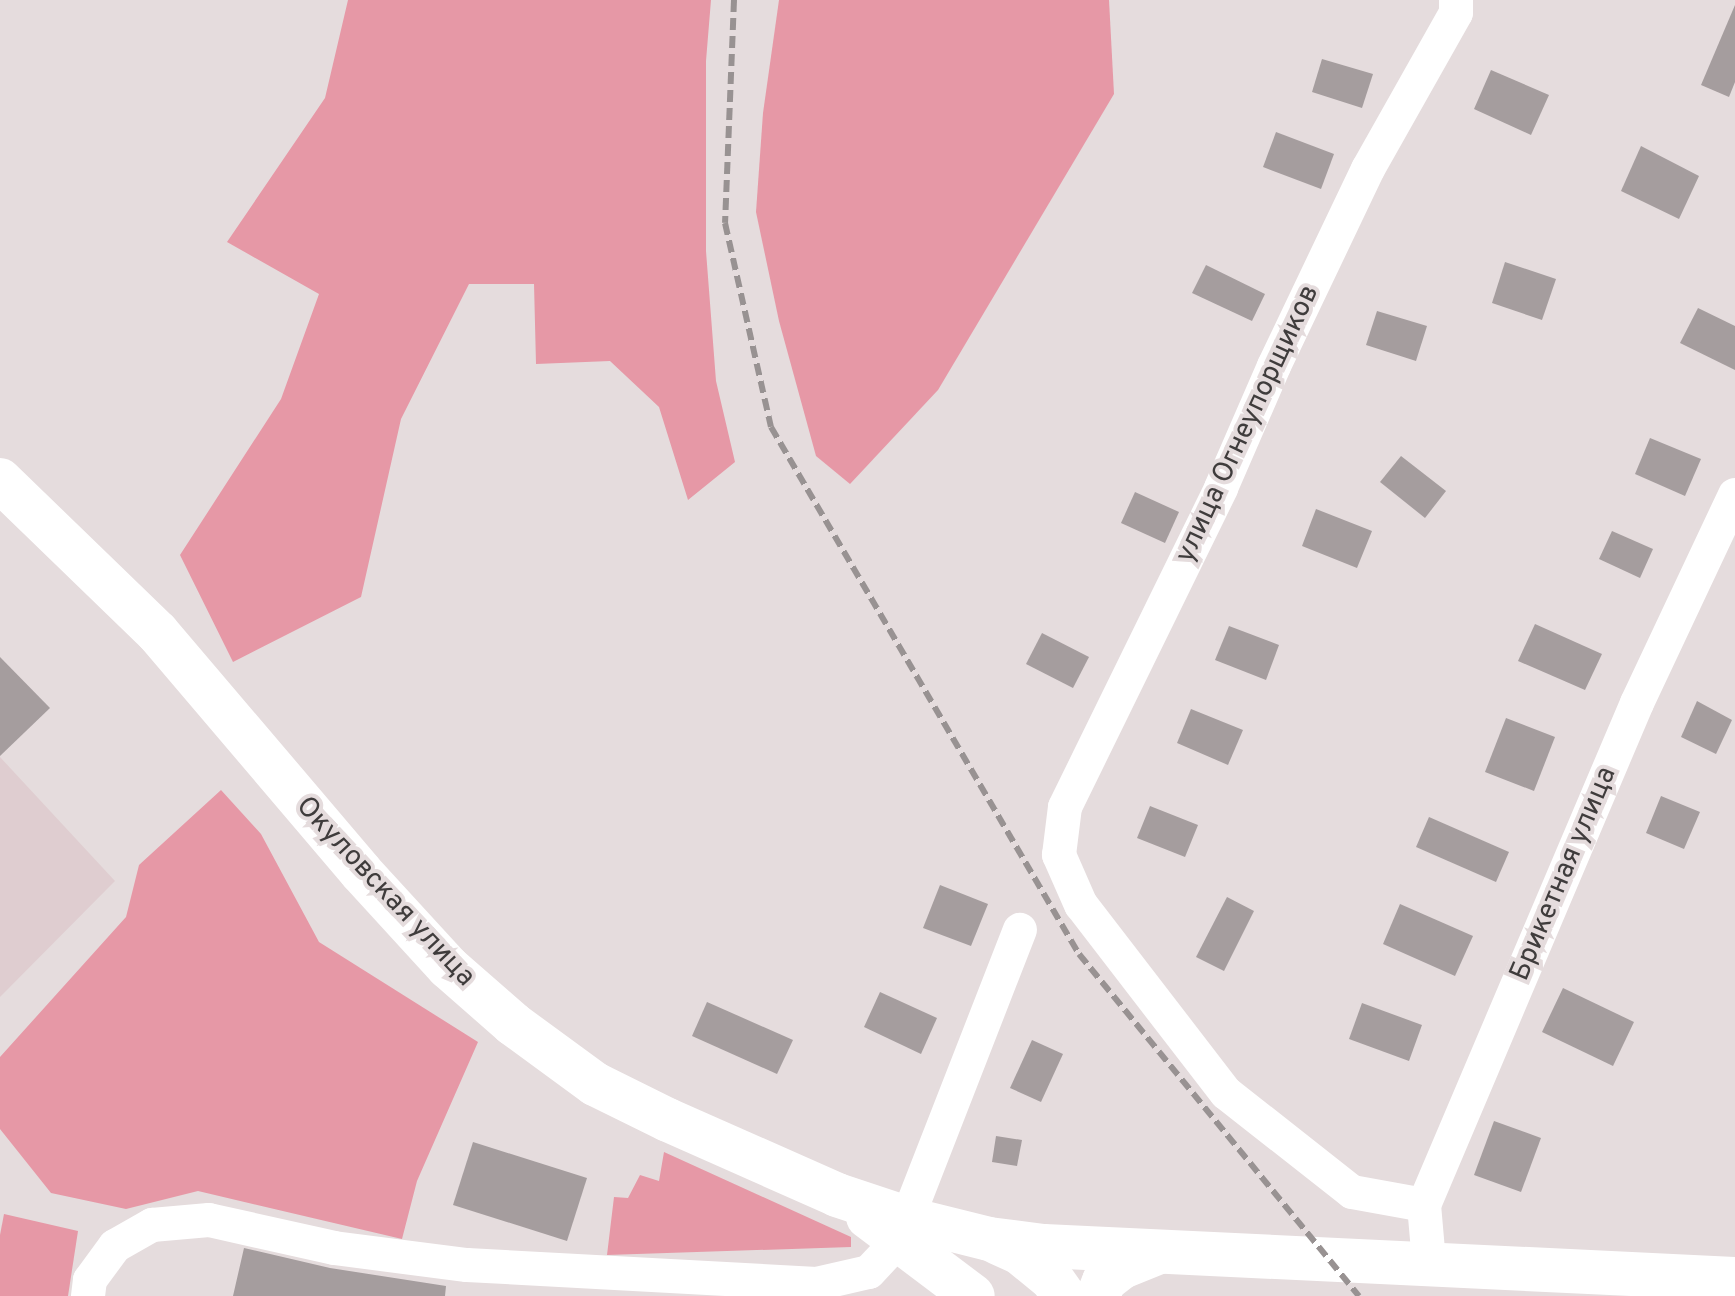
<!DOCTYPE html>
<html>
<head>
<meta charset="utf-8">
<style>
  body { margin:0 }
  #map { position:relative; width:1735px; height:1296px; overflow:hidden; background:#e5dcdd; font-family:Overpass,sans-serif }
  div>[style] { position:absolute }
  .built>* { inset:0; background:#dfcdd0 }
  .green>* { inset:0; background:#e698a6 }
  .building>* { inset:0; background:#a59d9e }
  .street>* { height:34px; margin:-17px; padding:0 17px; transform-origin:17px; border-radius:17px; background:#fff }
  .primary>* { height:44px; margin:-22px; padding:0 22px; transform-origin:22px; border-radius:22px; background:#fff }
  .rail>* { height:6px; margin-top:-3px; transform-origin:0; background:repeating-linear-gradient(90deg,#989292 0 12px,transparent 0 18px) }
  span { translate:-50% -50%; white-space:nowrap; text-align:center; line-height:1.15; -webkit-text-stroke:8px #e5dcdd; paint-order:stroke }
  .street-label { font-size:28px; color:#3f3c3c }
</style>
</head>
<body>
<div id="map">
  <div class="built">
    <i style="clip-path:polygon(0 757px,115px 881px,0 997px)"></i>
  </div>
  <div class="green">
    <i style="clip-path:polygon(348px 0,711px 0,706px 61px,706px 251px,716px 381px,735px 462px,688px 500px,659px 407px,610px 361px,536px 364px,534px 284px,469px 284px,401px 419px,361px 597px,233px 662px,180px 555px,281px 399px,319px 294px,227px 242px,325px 98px)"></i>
    <i style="clip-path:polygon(779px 0,1109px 0,1114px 94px,938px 390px,850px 484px,816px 456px,779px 321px,756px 212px,763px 113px)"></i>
    <i style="clip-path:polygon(221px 790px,261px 834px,319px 942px,478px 1042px,417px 1181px,402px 1239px,198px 1191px,126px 1209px,51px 1193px,0 1129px,0 1057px,126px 917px,139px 865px)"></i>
    <i style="clip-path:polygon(664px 1152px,851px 1237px,851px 1247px,607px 1255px,614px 1197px,628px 1198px,640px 1175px,659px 1181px)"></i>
    <i style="clip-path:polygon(4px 1214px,78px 1231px,68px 1296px,0 1296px,0 1235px)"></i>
  </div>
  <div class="building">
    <i style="clip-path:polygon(1735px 5px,1735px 82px,1729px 97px,1701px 85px)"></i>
    <i style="clip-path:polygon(1322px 59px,1373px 74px,1362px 108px,1312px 92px)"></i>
    <i style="clip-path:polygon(1491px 70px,1549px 95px,1531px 135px,1474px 109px)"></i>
    <i style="clip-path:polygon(1276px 132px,1334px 154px,1321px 189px,1263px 167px)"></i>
    <i style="clip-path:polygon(1641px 146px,1699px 176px,1679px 219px,1621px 191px)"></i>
    <i style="clip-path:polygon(1505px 262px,1556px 279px,1542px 320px,1492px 303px)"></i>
    <i style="clip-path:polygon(1206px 265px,1265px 294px,1252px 321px,1192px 293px)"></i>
    <i style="clip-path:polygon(1698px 308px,1735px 326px,1735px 370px,1680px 343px)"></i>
    <i style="clip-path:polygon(1377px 311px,1427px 326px,1416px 361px,1366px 345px)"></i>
    <i style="clip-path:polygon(1650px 438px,1701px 459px,1685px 496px,1635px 474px)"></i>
    <i style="clip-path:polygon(1401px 456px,1446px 491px,1425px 518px,1380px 482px)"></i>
    <i style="clip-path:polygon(1135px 492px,1179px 512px,1165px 543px,1121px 523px)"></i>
    <i style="clip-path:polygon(1316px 509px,1372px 531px,1357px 568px,1302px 546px)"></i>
    <i style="clip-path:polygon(1612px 531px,1653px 549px,1640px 578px,1599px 559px)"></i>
    <i style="clip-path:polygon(1535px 624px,1602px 654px,1585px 690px,1518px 661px)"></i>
    <i style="clip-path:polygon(1229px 626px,1279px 645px,1266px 680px,1215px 660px)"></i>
    <i style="clip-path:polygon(1042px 633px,1089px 657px,1073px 688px,1026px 664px)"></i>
    <i style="clip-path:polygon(0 657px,50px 708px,0 756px)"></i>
    <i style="clip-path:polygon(1697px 701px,1732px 720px,1716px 754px,1681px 737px)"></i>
    <i style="clip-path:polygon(1191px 709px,1243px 730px,1228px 765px,1177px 743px)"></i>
    <i style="clip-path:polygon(1506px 718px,1555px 737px,1534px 791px,1485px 772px)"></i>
    <i style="clip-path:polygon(1661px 796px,1700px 812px,1684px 849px,1646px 833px)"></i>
    <i style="clip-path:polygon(1150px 806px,1198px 825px,1185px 857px,1137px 838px)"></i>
    <i style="clip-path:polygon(1429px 817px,1509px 852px,1496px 882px,1416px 847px)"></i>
    <i style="clip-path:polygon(940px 885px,988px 904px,971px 946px,923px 928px)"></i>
    <i style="clip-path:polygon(1227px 897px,1254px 911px,1224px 971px,1196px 957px)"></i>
    <i style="clip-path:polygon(1400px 904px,1473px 936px,1455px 976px,1383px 944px)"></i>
    <i style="clip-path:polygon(1563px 988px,1634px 1022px,1613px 1066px,1542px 1032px)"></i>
    <i style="clip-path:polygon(880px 992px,937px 1018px,921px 1054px,864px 1027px)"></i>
    <i style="clip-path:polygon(707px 1002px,793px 1040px,777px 1074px,692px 1036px)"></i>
    <i style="clip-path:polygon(1362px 1003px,1422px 1025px,1409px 1061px,1349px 1039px)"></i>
    <i style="clip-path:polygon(1032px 1040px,1063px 1054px,1041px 1102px,1010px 1088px)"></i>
    <i style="clip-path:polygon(1494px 1121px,1541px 1138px,1521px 1192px,1474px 1175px)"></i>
    <i style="clip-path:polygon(996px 1136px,1022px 1140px,1017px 1166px,992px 1162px)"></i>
    <i style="clip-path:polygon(473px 1142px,587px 1178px,567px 1241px,453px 1205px)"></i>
    <i style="clip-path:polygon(244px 1248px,330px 1268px,446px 1286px,445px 1296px,233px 1296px)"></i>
  </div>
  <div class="street">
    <i style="left:1424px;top:1205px;width:73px;rotate:-169.8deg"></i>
    <i style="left:1352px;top:1192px;width:160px;rotate:-141.8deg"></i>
    <i style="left:1226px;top:1093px;width:237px;rotate:-127.6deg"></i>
    <i style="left:1081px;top:905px;width:55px;rotate:-113.7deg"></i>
    <i style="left:1059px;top:855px;width:48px;rotate:-82.9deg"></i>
    <i style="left:1065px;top:807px;width:355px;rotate:-63.9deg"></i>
    <i style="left:1221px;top:488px;width:133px;rotate:-66.5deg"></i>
    <i style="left:1274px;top:366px;width:218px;rotate:-64.5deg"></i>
    <i style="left:1368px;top:169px;width:179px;rotate:-60.6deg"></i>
    <i style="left:1456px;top:13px;width:13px;rotate:-90deg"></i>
    <i style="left:1429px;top:1262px;width:57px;rotate:-95deg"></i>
    <i style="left:1424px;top:1205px;width:545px;rotate:-67.01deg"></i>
    <i style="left:1637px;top:703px;width:230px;rotate:-64.8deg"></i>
    <i style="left:88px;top:1296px;width:16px;rotate:-83deg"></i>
    <i style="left:90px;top:1280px;width:42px;rotate:-53.7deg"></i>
    <i style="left:115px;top:1246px;width:43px;rotate:-29.6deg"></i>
    <i style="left:152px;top:1225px;width:57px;rotate:-5deg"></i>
    <i style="left:209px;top:1220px;width:128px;rotate:12.6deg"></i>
    <i style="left:334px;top:1248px;width:134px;rotate:7.3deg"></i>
    <i style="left:467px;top:1265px;width:350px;rotate:3.1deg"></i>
    <i style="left:816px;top:1284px;width:54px;rotate:-12.8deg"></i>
    <i style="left:869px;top:1272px;width:44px;rotate:-46.8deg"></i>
    <i style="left:899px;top:1240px;width:333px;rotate:-68.7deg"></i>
  </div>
  <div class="primary">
    <i style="left:0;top:480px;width:219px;rotate:44.1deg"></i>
    <i style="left:157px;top:632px;width:315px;rotate:49.6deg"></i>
    <i style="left:361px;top:872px;width:129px;rotate:47.5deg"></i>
    <i style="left:448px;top:967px;width:86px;rotate:41.2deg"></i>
    <i style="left:513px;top:1024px;width:102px;rotate:36.2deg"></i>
    <i style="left:595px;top:1084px;width:81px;rotate:26.3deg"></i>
    <i style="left:668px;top:1120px;width:185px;rotate:23.9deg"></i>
    <i style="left:837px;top:1195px;width:76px;rotate:18.4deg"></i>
    <i style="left:909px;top:1219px;width:82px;rotate:14deg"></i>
    <i style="left:989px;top:1239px;width:55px;rotate:7.3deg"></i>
    <i style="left:1044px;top:1246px;width:692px;rotate:2.73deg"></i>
    <i style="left:868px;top:1217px;width:131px;rotate:37deg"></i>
    <i style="left:998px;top:1243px;width:24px;rotate:24deg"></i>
    <i style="left:1020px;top:1253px;width:41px;rotate:39.1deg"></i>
    <i style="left:1052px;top:1279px;width:21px;rotate:55deg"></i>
    <i style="left:1098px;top:1296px;width:16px;rotate:-68deg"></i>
    <i style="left:1104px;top:1281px;width:23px;rotate:-38deg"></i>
    <i style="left:1122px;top:1267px;width:40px;rotate:-22deg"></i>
  </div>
  <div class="rail">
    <i style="left:734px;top:0;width:223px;rotate:92.3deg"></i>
    <i style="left:725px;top:223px;width:209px;rotate:77.3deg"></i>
    <i style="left:771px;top:427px;width:610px;rotate:59.7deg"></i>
    <i style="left:1079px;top:954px;width:442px;rotate:50.7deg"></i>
  </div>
  <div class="street-label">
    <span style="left:1248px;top:424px;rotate:-65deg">улица Огнеупорщиков</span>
    <span style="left:1564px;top:874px;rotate:-67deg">Брикетная улица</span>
    <span style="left:385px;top:892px;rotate:47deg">Окуловская улица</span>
  </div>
</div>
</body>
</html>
